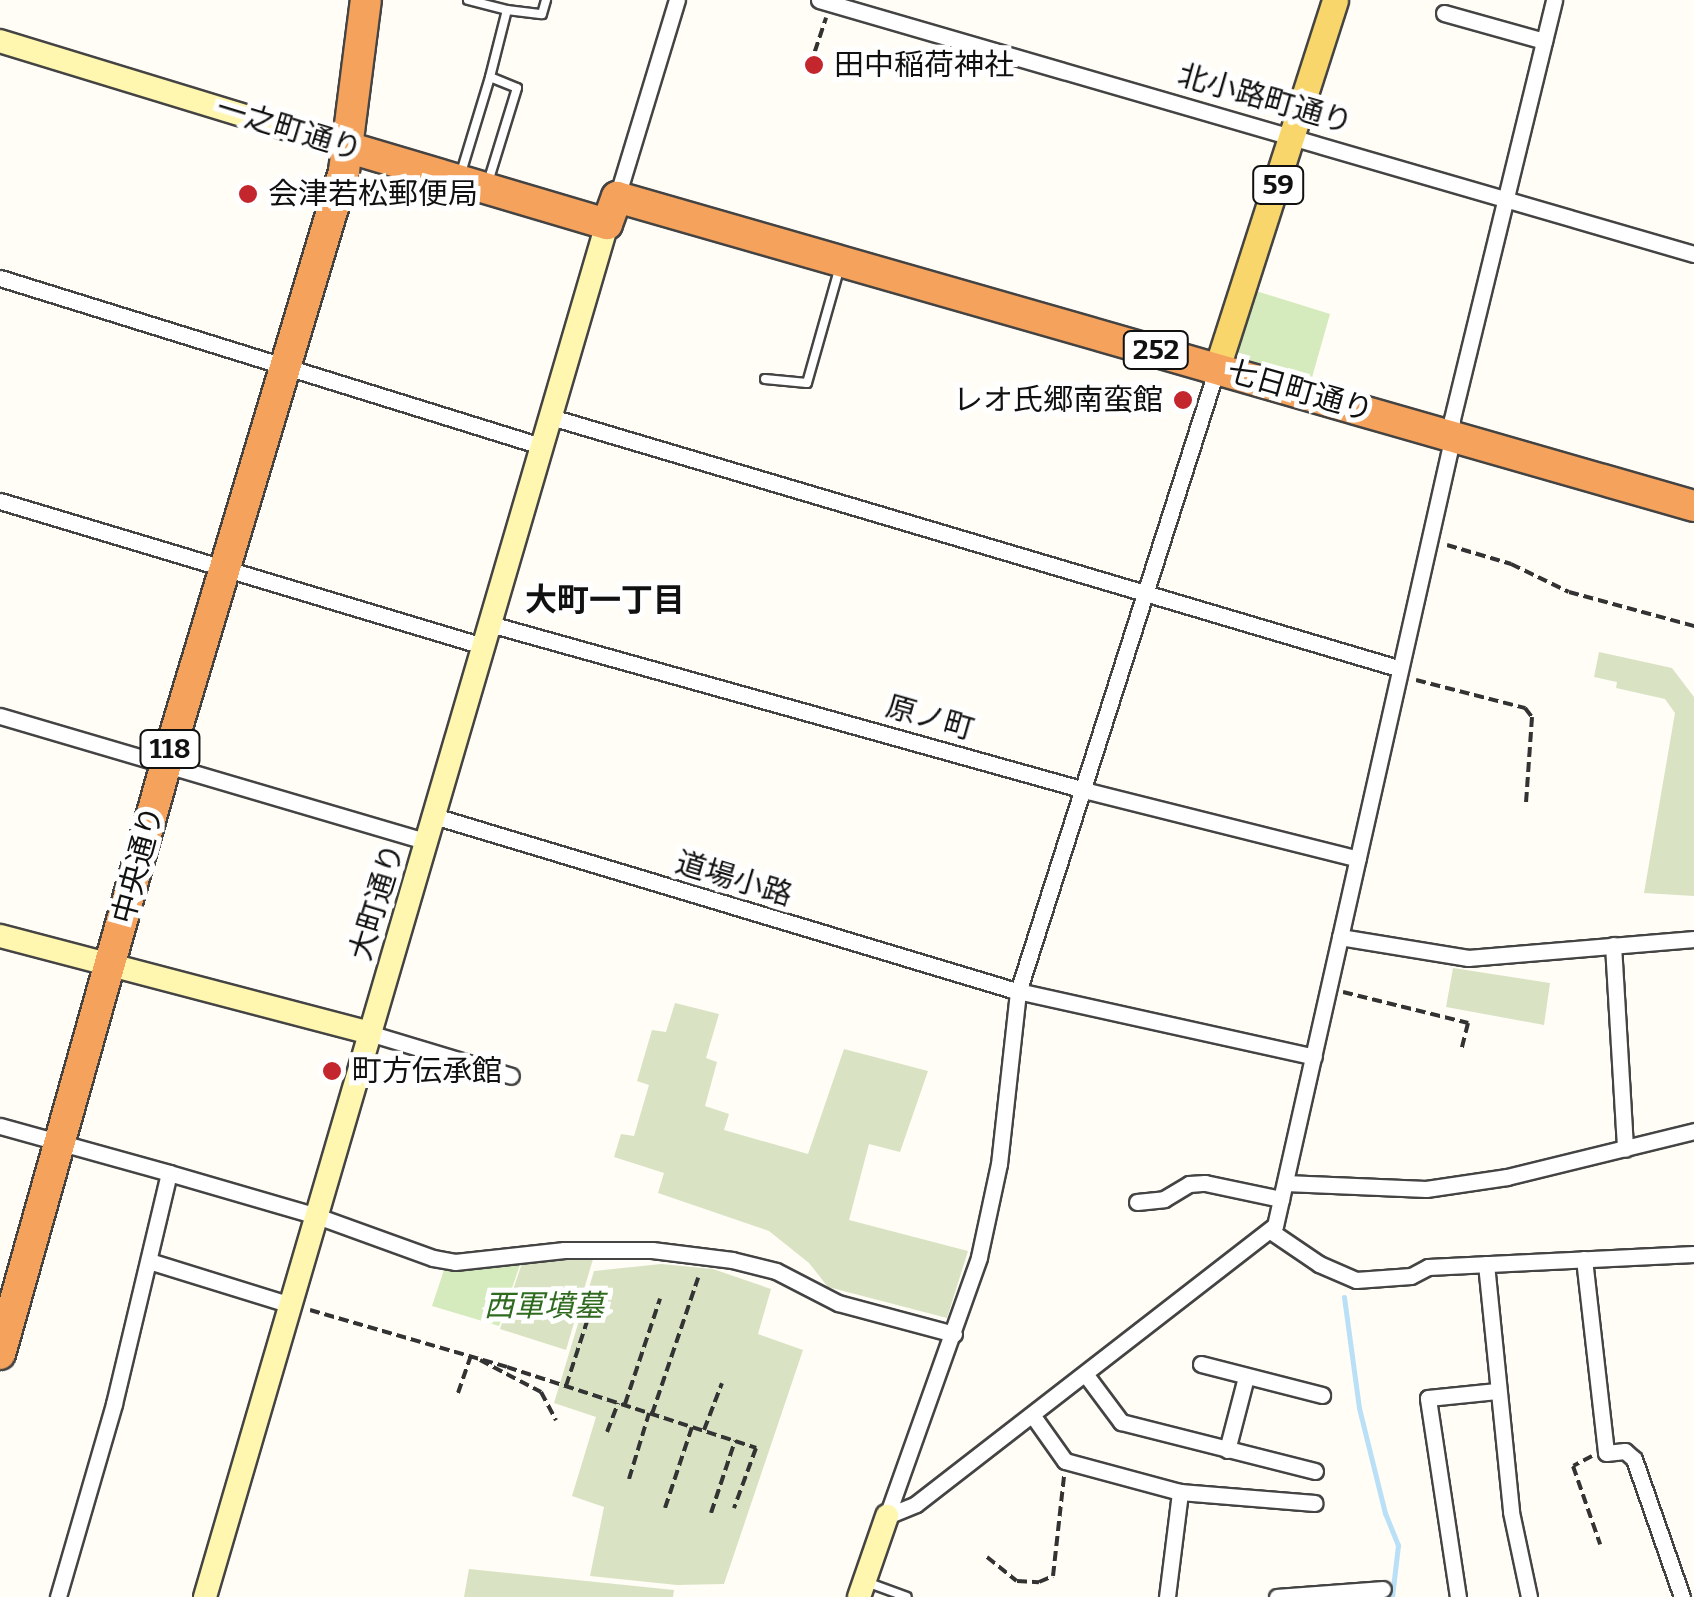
<!DOCTYPE html>
<html>
<head>
<meta charset="utf-8">
<style>
  body { margin:0 }
  #map { position:relative; width:1694px; height:1597px; overflow:hidden; background:#fffdf5; font-family:Bitter,"Noto Sans JP",serif }
  div>[style] { position:absolute }
  .green>* { inset:0; background:#d5ebbd }
  .cemetery>* { inset:0; background:#d9e3c4 }
  .stream>* { height:5px; margin:-2.5px; padding:0 2.5px; transform-origin:2.5px; border-radius:2.5px; background:#b9e0f7 }
  .path>* { height:4px; margin-top:-2px; transform-origin:0; background:repeating-linear-gradient(90deg,#333 0 10px,transparent 0 15px) }
  .roads { filter:drop-shadow(2px 0 #444) drop-shadow(-2px 0 #444) drop-shadow(0 2px #444) drop-shadow(0 -2px #444) }
  .lane>* { height:8px; margin:-4px; padding:0 4px; transform-origin:4px; border-radius:4px; background:#fff }
  .street>* { height:15px; margin:-7.5px; padding:0 7.5px; transform-origin:7.5px; border-radius:7.5px; background:#fff }
  .secondary>* { height:22px; margin:-11px; padding:0 11px; transform-origin:11px; border-radius:11px; background:#fff6b0 }
  .primary>* { height:25px; margin:-12.5px; padding:0 12.5px; transform-origin:12.5px; border-radius:12.5px; background:#f9d66b }
  .highway>* { height:30px; margin:-15px; padding:0 15px; transform-origin:15px; border-radius:15px; background:#f5a25d }
  .dots>* { width:28px; height:28px; translate:-50% -50%; box-sizing:border-box; border:5px solid #fff; border-radius:50% }
  span { translate:-50% -50%; white-space:nowrap; text-align:center; line-height:1.15; -webkit-text-stroke:10px #fff; paint-order:stroke }
  .shield-label span { padding:2px 8px; background:#fff; border:2px solid; border-radius:8px; -webkit-text-stroke-width:0 }
  .shield-label { font-size:28px; color:#111; font-weight:700 }
  .poi-label { font-size:30px; color:#111 }
  .left { translate:0 -50%; text-align:left }
  .right { translate:-100% -50%; text-align:right }
  .street-label { font-size:30px; color:#111 }
  .park-label { font-size:30px; color:#2f6b1f; font-style:italic }
  .neighbourhood-label { font-size:32px; color:#111; font-weight:700 }
</style>
</head>
<body>
<div id="map">
  <div class="green">
    <i style="clip-path:polygon(1256px 291px,1330px 314px,1311px 381px,1236px 357px)"></i>
    <i style="clip-path:polygon(523px 1256px,499px 1326px,432px 1306px,446px 1264px)"></i>
  </div>
  <div class="cemetery">
    <i style="clip-path:polygon(1599px 652px,1672px 668px,1694px 697px,1694px 896px,1644px 893px,1675px 713px,1665px 699px,1616px 688px,1617px 682px,1594px 677px)"></i>
    <i style="clip-path:polygon(1453px 968px,1550px 983px,1544px 1025px,1446px 1007px)"></i>
    <i style="clip-path:polygon(675px 1003px,719px 1014px,706px 1058px,717px 1062px,705px 1106px,729px 1114px,724px 1130px,808px 1154px,844px 1049px,928px 1071px,900px 1152px,869px 1144px,849px 1220px,968px 1251px,947px 1318px,828px 1287px,809px 1263px,769px 1231px,658px 1193px,664px 1173px,614px 1157px,621px 1134px,634px 1136px,649px 1085px,637px 1081px,652px 1030px,666px 1032px)"></i>
    <i style="clip-path:polygon(565px 1256px,593px 1259px,566px 1350px,500px 1329px,524px 1257px)"></i>
    <i style="clip-path:polygon(661px 1264px,713px 1269px,771px 1289px,758px 1334px,803px 1350px,724px 1584px,677px 1585px,590px 1576px,604px 1507px,572px 1496px,596px 1417px,554px 1403px,594px 1271px)"></i>
    <i style="clip-path:polygon(469px 1569px,674px 1590px,673px 1597px,464px 1597px)"></i>
  </div>
  <div class="stream">
    <i style="left:1344px;top:1297px;width:112px;rotate:82.3deg"></i>
    <i style="left:1359px;top:1408px;width:108px;rotate:76.1deg"></i>
    <i style="left:1385px;top:1513px;width:35px;rotate:68deg"></i>
    <i style="left:1398px;top:1545px;width:52px;rotate:96.6deg"></i>
  </div>
  <div class="path">
    <i style="left:810px;top:66px;width:51px;rotate:-71.6deg"></i>
    <i style="left:1447px;top:545px;width:67px;rotate:16.5deg"></i>
    <i style="left:1511px;top:564px;width:64px;rotate:25.8deg"></i>
    <i style="left:1569px;top:592px;width:130px;rotate:15.2deg"></i>
    <i style="left:1416px;top:680px;width:113px;rotate:14.4deg"></i>
    <i style="left:1525px;top:708px;width:11px;rotate:52deg"></i>
    <i style="left:1532px;top:717px;width:86px;rotate:94deg"></i>
    <i style="left:1343px;top:992px;width:129px;rotate:13.9deg"></i>
    <i style="left:1468px;top:1023px;width:29px;rotate:104deg"></i>
    <i style="left:310px;top:1310px;width:205px;rotate:16.1deg"></i>
    <i style="left:507px;top:1367px;width:262px;rotate:18deg"></i>
    <i style="left:756px;top:1448px;width:64px;rotate:110.1deg"></i>
    <i style="left:480px;top:1360px;width:69px;rotate:27.7deg"></i>
    <i style="left:541px;top:1392px;width:32px;rotate:62deg"></i>
    <i style="left:566px;top:1386px;width:90px;rotate:-72deg"></i>
    <i style="left:458px;top:1393px;width:39px;rotate:-71deg"></i>
    <i style="left:625px;top:1404px;width:111px;rotate:-71.6deg"></i>
    <i style="left:652px;top:1414px;width:144px;rotate:-71.3deg"></i>
    <i style="left:704px;top:1430px;width:50px;rotate:-69deg"></i>
    <i style="left:607px;top:1432px;width:31px;rotate:-69deg"></i>
    <i style="left:1592px;top:1456px;width:21px;rotate:152deg"></i>
    <i style="left:1573px;top:1466px;width:83px;rotate:70.9deg"></i>
    <i style="left:629px;top:1479px;width:69px;rotate:-73.1deg"></i>
    <i style="left:665px;top:1508px;width:85px;rotate:-71.6deg"></i>
    <i style="left:711px;top:1513px;width:76px;rotate:-71.6deg"></i>
    <i style="left:987px;top:1557px;width:38px;rotate:39deg"></i>
    <i style="left:1017px;top:1581px;width:22px;rotate:3deg"></i>
    <i style="left:1039px;top:1582px;width:15px;rotate:-23deg"></i>
    <i style="left:1053px;top:1576px;width:101px;rotate:-83.7deg"></i>
  </div>
  <div class="roads">
    <div class="lane">
      <i style="left:468px;top:0;width:40px;rotate:14.4deg"></i>
      <i style="left:490px;top:77px;width:69px;rotate:-75.8deg"></i>
      <i style="left:507px;top:10px;width:35px;rotate:7deg"></i>
      <i style="left:542px;top:14px;width:15px;rotate:-74deg"></i>
      <i style="left:460px;top:176px;width:103px;rotate:-73.1deg"></i>
      <i style="left:490px;top:77px;width:29px;rotate:22deg"></i>
      <i style="left:517px;top:88px;width:98px;rotate:107.1deg"></i>
      <i style="left:765px;top:379px;width:42px;rotate:5.4deg"></i>
      <i style="left:807px;top:383px;width:117px;rotate:-74.2deg"></i>
      <i style="left:869px;top:1583px;width:40px;rotate:20.2deg"></i>
    </div>
    <div class="street">
      <i style="left:819px;top:0;width:911px;rotate:16.19deg"></i>
      <i style="left:1444px;top:13px;width:104px;rotate:15.6deg"></i>
      <i style="left:617px;top:197px;width:206px;rotate:-73.1deg"></i>
      <i style="left:0;top:278px;width:566px;rotate:17.25deg"></i>
      <i style="left:551px;top:417px;width:883px;rotate:16.51deg"></i>
      <i style="left:0;top:501px;width:504px;rotate:16.71deg"></i>
      <i style="left:490px;top:624px;width:621px;rotate:15.6deg"></i>
      <i style="left:1088px;top:791px;width:278px;rotate:14.1deg"></i>
      <i style="left:0;top:716px;width:445px;rotate:16.4deg"></i>
      <i style="left:434px;top:816px;width:605px;rotate:16.73deg"></i>
      <i style="left:1013px;top:990px;width:308px;rotate:12.5deg"></i>
      <i style="left:1340px;top:937px;width:130px;rotate:9.3deg"></i>
      <i style="left:1468px;top:958px;width:227px;rotate:-4.8deg"></i>
      <i style="left:1613px;top:945px;width:204px;rotate:86.6deg"></i>
      <i style="left:369px;top:1033px;width:148px;rotate:16.8deg"></i>
      <i style="left:0;top:1126px;width:175px;rotate:15.5deg"></i>
      <i style="left:169px;top:1173px;width:237px;rotate:103.4deg"></i>
      <i style="left:114px;top:1404px;width:201px;rotate:106.2deg"></i>
      <i style="left:169px;top:1173px;width:154px;rotate:16.2deg"></i>
      <i style="left:317px;top:1216px;width:123px;rotate:19.9deg"></i>
      <i style="left:433px;top:1258px;width:22px;rotate:10deg"></i>
      <i style="left:455px;top:1262px;width:110px;rotate:-6.3deg"></i>
      <i style="left:564px;top:1250px;width:88px"></i>
      <i style="left:652px;top:1250px;width:81px;rotate:7.1deg"></i>
      <i style="left:732px;top:1260px;width:45px;rotate:14deg"></i>
      <i style="left:776px;top:1271px;width:70px;rotate:27.3deg"></i>
      <i style="left:838px;top:1303px;width:120px;rotate:15deg"></i>
      <i style="left:1285px;top:1183px;width:141px;rotate:2.4deg"></i>
      <i style="left:1426px;top:1189px;width:82px;rotate:-8.4deg"></i>
      <i style="left:1507px;top:1177px;width:193px;rotate:-13.8deg"></i>
      <i style="left:1137px;top:1202px;width:27px;rotate:-6deg"></i>
      <i style="left:1164px;top:1199px;width:29px;rotate:-31deg"></i>
      <i style="left:1189px;top:1184px;width:16px;rotate:-4deg"></i>
      <i style="left:1205px;top:1183px;width:78px;rotate:11.9deg"></i>
      <i style="left:1272px;top:1232px;width:57px;rotate:34.2deg"></i>
      <i style="left:1319px;top:1264px;width:40px;rotate:23.4deg"></i>
      <i style="left:1356px;top:1280px;width:55px;rotate:-4.2deg"></i>
      <i style="left:1411px;top:1276px;width:19px;rotate:-28deg"></i>
      <i style="left:1428px;top:1267px;width:266px;rotate:-2.8deg"></i>
      <i style="left:1584px;top:1259px;width:195px;rotate:83.5deg"></i>
      <i style="left:1606px;top:1453px;width:19px;rotate:-6deg"></i>
      <i style="left:1625px;top:1451px;width:12px;rotate:42deg"></i>
      <i style="left:1634px;top:1459px;width:146px;rotate:70.8deg"></i>
      <i style="left:149px;top:1261px;width:149px;rotate:17.2deg"></i>
      <i style="left:1486px;top:1264px;width:249px;rotate:84.2deg"></i>
      <i style="left:1511px;top:1512px;width:87px;rotate:78deg"></i>
      <i style="left:1201px;top:1364px;width:125px;rotate:14.4deg"></i>
      <i style="left:1086px;top:1375px;width:59px;rotate:53.3deg"></i>
      <i style="left:1121px;top:1422px;width:200px;rotate:14.2deg"></i>
      <i style="left:1033px;top:1416px;width:55px;rotate:54.6deg"></i>
      <i style="left:1065px;top:1461px;width:119px;rotate:15.1deg"></i>
      <i style="left:1180px;top:1492px;width:135px;rotate:4.7deg"></i>
      <i style="left:1227px;top:1450px;width:75px;rotate:-75.4deg"></i>
      <i style="left:887px;top:1516px;width:31px;rotate:-22deg"></i>
      <i style="left:916px;top:1504px;width:454px;rotate:-37.8deg"></i>
      <i style="left:1275px;top:1226px;width:796px;rotate:-77.31deg"></i>
      <i style="left:1450px;top:449px;width:30px;rotate:-86deg"></i>
      <i style="left:1452px;top:419px;width:431px;rotate:-76.3deg"></i>
      <i style="left:887px;top:1516px;width:275px;rotate:-70.4deg"></i>
      <i style="left:979px;top:1257px;width:95px;rotate:-77.9deg"></i>
      <i style="left:999px;top:1164px;width:173px;rotate:-83.7deg"></i>
      <i style="left:1018px;top:992px;width:655px;rotate:-72.31deg"></i>
      <i style="left:1167px;top:1597px;width:106px;rotate:-82.9deg"></i>
      <i style="left:1277px;top:1597px;width:106px;rotate:-4.3deg"></i>
      <i style="left:1458px;top:1597px;width:201px;rotate:-98.6deg"></i>
      <i style="left:1428px;top:1398px;width:69px;rotate:-5.8deg"></i>
    </div>
    <div class="secondary">
      <i style="left:0;top:41px;width:366px;rotate:17deg"></i>
      <i style="left:0;top:936px;width:382px;rotate:14.7deg"></i>
      <i style="left:205px;top:1597px;width:1431px;rotate:-73.68deg"></i>
      <i style="left:859px;top:1597px;width:86px;rotate:-70.9deg"></i>
    </div>
    <div class="primary">
      <i style="left:1217px;top:368px;width:386px;rotate:-72.2deg"></i>
    </div>
    <div class="highway">
      <i style="left:350px;top:148px;width:268px;rotate:16.5deg"></i>
      <i style="left:607px;top:224px;width:29px;rotate:-70deg"></i>
      <i style="left:617px;top:197px;width:1120px;rotate:16.01deg"></i>
      <i style="left:0;top:1354px;width:613px;rotate:-74.29deg"></i>
      <i style="left:166px;top:764px;width:619px;rotate:-73.29deg"></i>
      <i style="left:344px;top:171px;width:172px;rotate:-82.7deg"></i>
    </div>
  </div>
  <div class="dots">
    <i style="left:814px;top:65px;background:#c4262e"></i>
    <i style="left:248px;top:194px;background:#c4262e"></i>
    <i style="left:1183px;top:400px;background:#c4262e"></i>
    <i style="left:332px;top:1071px;background:#c4262e"></i>
  </div>
  <div class="shield-label">
    <span style="left:1278px;top:185px">59</span>
    <span style="left:1156px;top:350px">252</span>
    <span style="left:170px;top:749px">118</span>
  </div>
  <div class="poi-label">
    <span class="left" style="left:834px;top:65px">田中稲荷神社</span>
    <span class="left" style="left:268px;top:194px">会津若松郵便局</span>
    <span class="right" style="left:1163px;top:400px">レオ氏郷南蛮館</span>
    <span class="left" style="left:352px;top:1071px">町方伝承館</span>
  </div>
  <div class="street-label">
    <span style="left:1265px;top:99px;rotate:16deg">北小路町通り</span>
    <span style="left:289px;top:129px;rotate:17deg">一之町通り</span>
    <span style="left:1300px;top:391px;rotate:16deg">七日町通り</span>
    <span style="left:930px;top:718px;rotate:16deg">原ノ町</span>
    <span style="left:138px;top:865px;rotate:-75deg">中央通り</span>
    <span style="left:734px;top:879px;rotate:17deg">道場小路</span>
    <span style="left:377px;top:902px;rotate:-73deg">大町通り</span>
  </div>
  <div class="park-label">
    <span style="left:544px;top:1306px">西軍墳墓</span>
  </div>
  <div class="neighbourhood-label">
    <span style="left:605px;top:600px">大町一丁目</span>
  </div>
</div>
</body>
</html>
